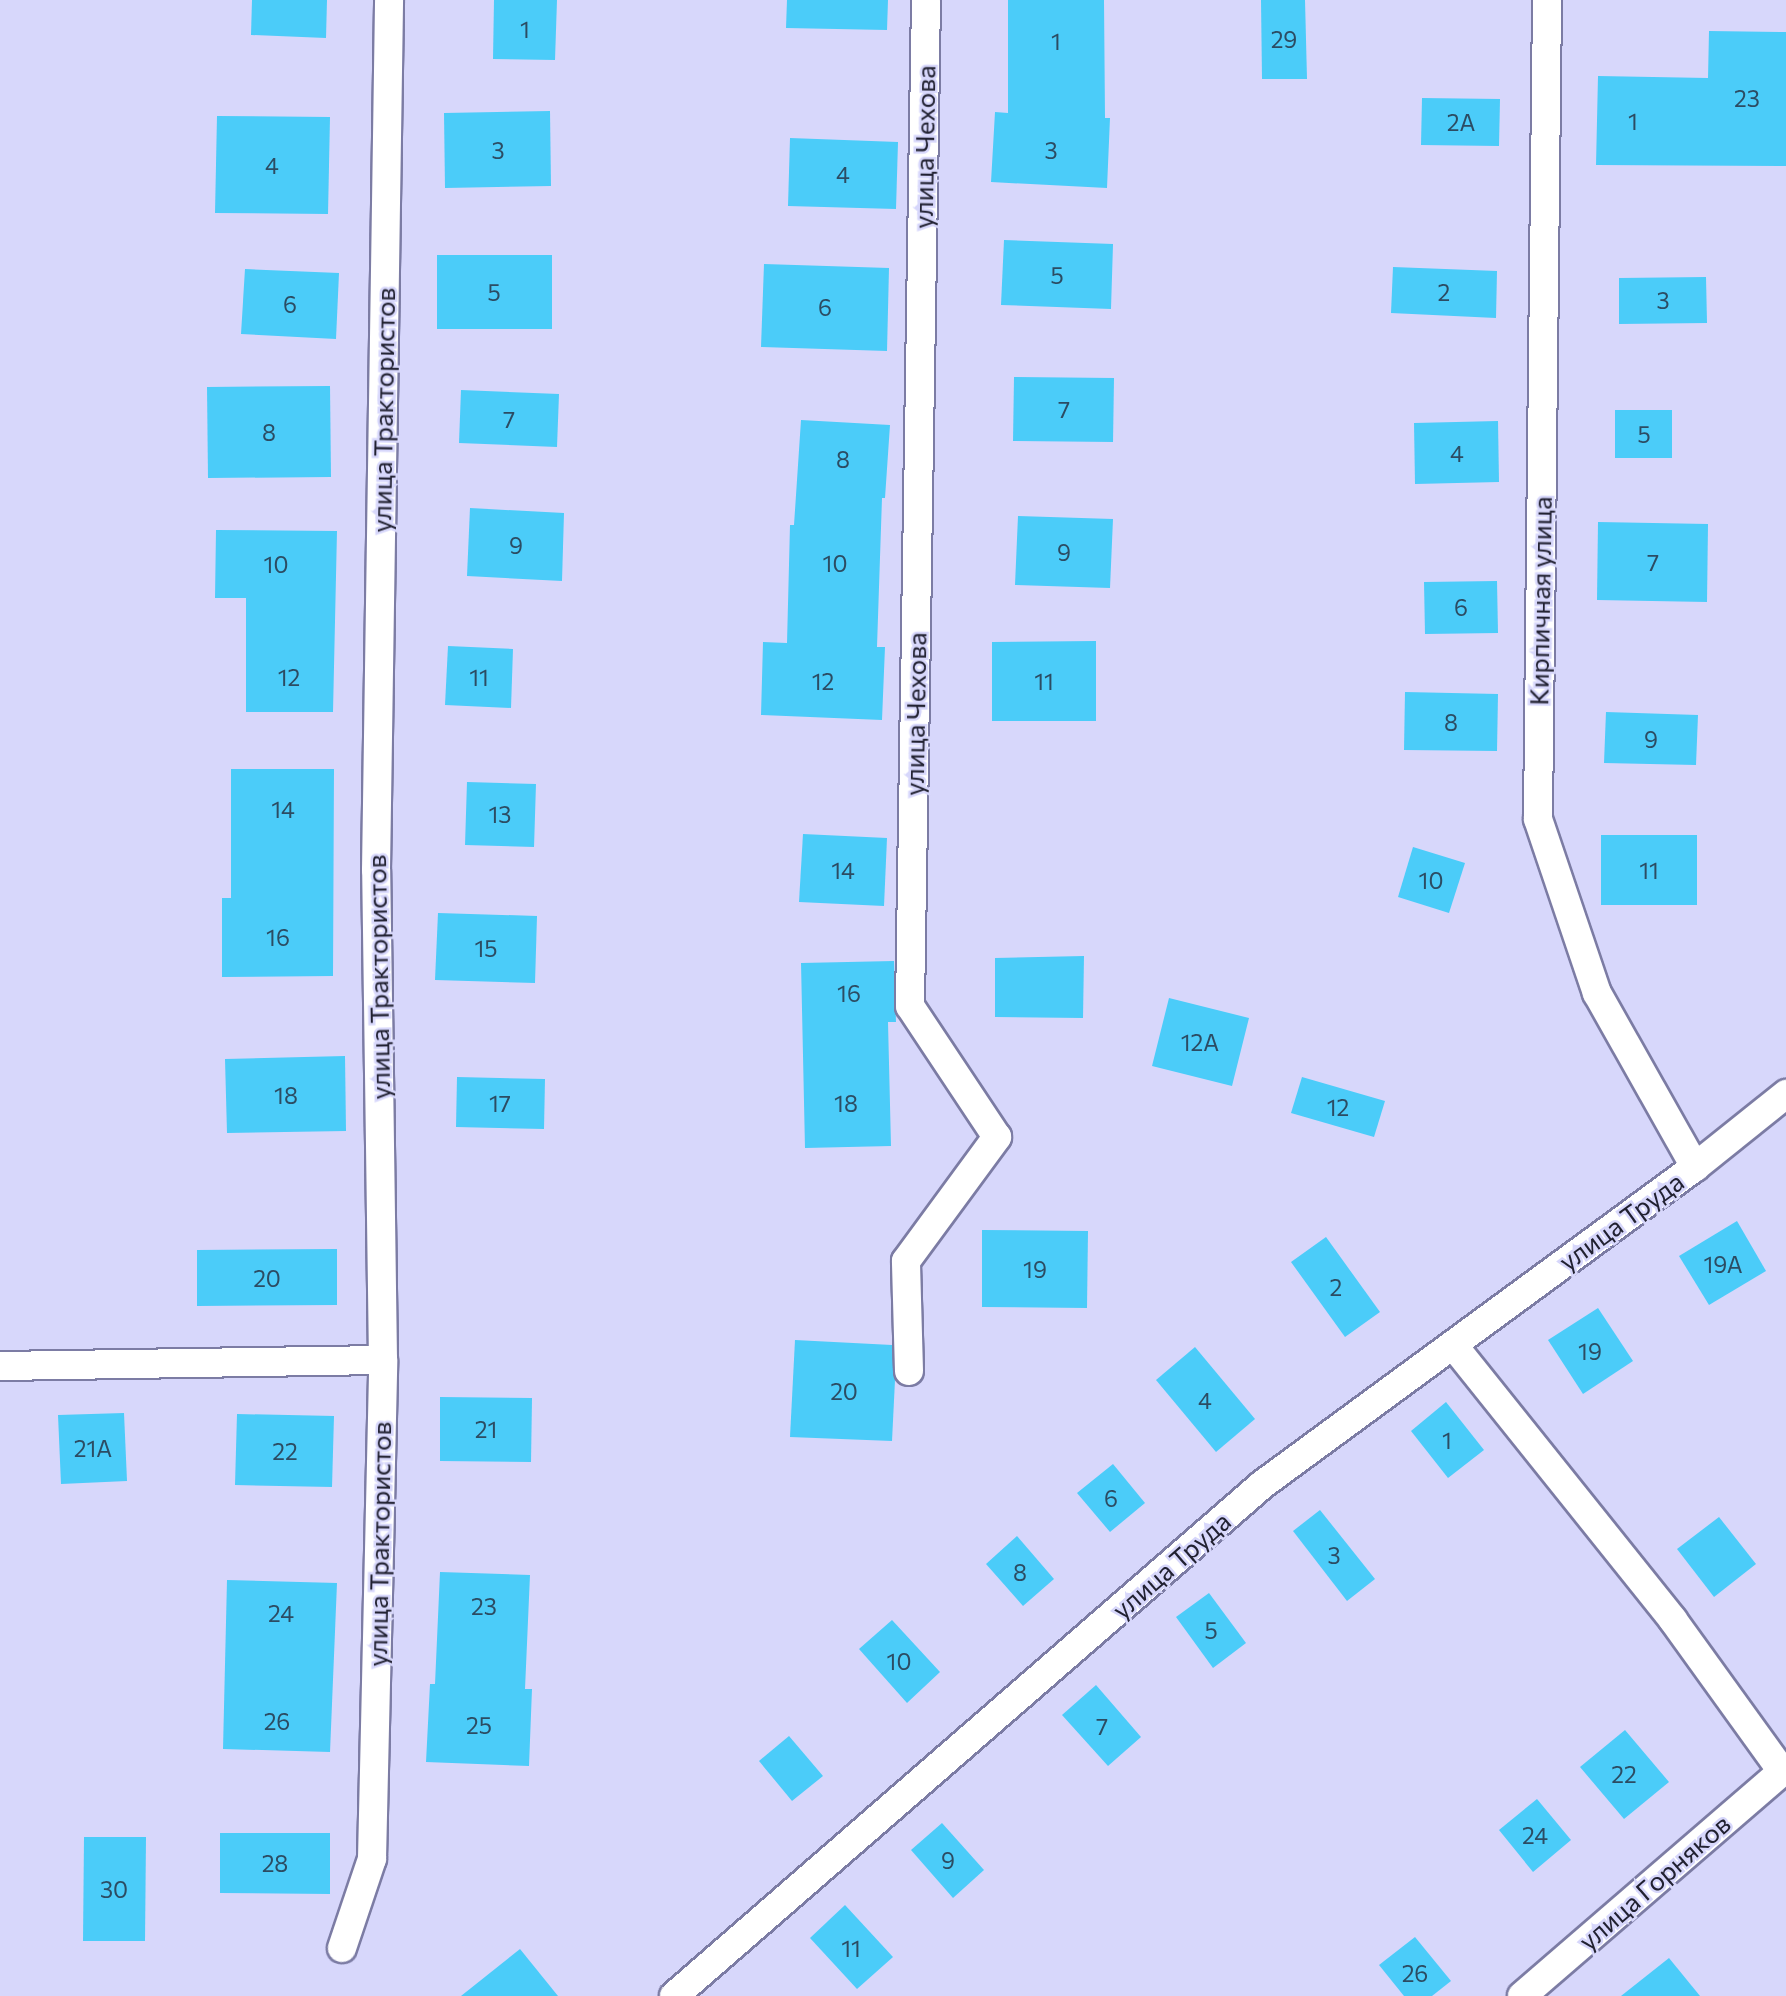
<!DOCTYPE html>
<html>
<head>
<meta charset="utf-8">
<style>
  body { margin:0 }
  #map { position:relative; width:1786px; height:1996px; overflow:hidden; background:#d7d7fb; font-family:Commissioner,sans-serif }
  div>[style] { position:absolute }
  .building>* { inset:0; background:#4bccf9 }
  .roads { filter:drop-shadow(2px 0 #7c7ca4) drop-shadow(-2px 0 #7c7ca4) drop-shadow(0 2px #7c7ca4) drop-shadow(0 -2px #7c7ca4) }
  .street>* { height:28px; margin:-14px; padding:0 14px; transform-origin:14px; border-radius:14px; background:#fff }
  span { translate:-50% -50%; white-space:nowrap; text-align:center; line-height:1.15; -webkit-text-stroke:5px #d7d7fb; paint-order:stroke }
  .number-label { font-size:23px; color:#2c4c63 }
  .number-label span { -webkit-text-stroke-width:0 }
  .street-label { font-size:26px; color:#212131 }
</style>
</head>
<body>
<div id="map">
  <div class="building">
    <i style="clip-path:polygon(252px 0,327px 0,326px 38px,251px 35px)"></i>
    <i style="clip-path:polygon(494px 0,557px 0,555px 60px,493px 59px)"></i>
    <i style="clip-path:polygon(787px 0,888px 0,887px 30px,786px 28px)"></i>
    <i style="clip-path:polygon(1008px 0,1104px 0,1105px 118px,1110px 118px,1107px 188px,991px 182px,995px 112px,1008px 113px)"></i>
    <i style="clip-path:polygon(1261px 0,1305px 0,1307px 79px,1262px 79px)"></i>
    <i style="clip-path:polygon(1709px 31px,1786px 32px,1786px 166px,1596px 165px,1598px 76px,1708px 78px)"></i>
    <i style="clip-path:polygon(1422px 98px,1500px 99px,1499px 146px,1421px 145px)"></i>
    <i style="clip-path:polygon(550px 111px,551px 186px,445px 188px,444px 113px)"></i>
    <i style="clip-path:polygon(217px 116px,330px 117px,328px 214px,215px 213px)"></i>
    <i style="clip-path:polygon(790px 138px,898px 142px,896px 209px,788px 206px)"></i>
    <i style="clip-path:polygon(1004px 240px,1113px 244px,1111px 309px,1001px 305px)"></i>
    <i style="clip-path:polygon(437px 255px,552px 255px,552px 329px,437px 329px)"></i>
    <i style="clip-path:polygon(764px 264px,889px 268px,887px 351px,761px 347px)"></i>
    <i style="clip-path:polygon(1393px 267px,1497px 271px,1496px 318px,1391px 313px)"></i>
    <i style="clip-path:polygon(245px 269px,339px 273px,336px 339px,241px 334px)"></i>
    <i style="clip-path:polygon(1706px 277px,1707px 323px,1619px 324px,1619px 278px)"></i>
    <i style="clip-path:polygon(1014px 377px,1114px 378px,1113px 442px,1013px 441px)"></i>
    <i style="clip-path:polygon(330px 386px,331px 477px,208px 478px,207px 387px)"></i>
    <i style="clip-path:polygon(461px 390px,559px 394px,557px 447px,459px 443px)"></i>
    <i style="clip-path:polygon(1615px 410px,1672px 410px,1672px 458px,1615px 458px)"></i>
    <i style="clip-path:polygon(801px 420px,890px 425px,885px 498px,882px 498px,877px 647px,885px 647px,882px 720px,761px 715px,763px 642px,787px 643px,790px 525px,794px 525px)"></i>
    <i style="clip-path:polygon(1498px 421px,1499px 482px,1415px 484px,1414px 423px)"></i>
    <i style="clip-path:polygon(470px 508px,564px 513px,562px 581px,467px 576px)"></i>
    <i style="clip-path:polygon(1018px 516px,1113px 519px,1110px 588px,1015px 585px)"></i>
    <i style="clip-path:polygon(1598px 522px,1708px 524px,1707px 602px,1597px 600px)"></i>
    <i style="clip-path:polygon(216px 530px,337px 531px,333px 712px,246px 712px,246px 598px,215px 598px)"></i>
    <i style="clip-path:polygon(1497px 581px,1498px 633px,1425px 634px,1424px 582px)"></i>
    <i style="clip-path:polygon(1096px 641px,1096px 721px,992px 721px,992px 642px)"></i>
    <i style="clip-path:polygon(448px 646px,513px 649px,511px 708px,445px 705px)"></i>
    <i style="clip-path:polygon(1405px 692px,1498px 694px,1497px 751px,1404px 750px)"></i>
    <i style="clip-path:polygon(1606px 712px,1698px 715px,1696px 765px,1604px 763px)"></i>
    <i style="clip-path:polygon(231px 769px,334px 769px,333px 976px,222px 977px,222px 898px,231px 898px)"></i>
    <i style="clip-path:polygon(467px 782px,536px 784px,534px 847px,465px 845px)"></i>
    <i style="clip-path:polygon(803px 834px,887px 838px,884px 906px,799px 902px)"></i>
    <i style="clip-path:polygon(1601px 835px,1697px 835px,1697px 905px,1601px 905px)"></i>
    <i style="clip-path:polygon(1413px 847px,1465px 863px,1449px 913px,1398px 897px)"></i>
    <i style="clip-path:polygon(438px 913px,537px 916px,535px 983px,435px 980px)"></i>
    <i style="clip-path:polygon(1084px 956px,1083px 1018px,995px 1017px,995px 958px)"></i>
    <i style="clip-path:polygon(894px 961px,896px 1022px,888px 1022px,891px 1146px,805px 1148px,801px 963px)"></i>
    <i style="clip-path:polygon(1169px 998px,1249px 1018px,1232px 1086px,1152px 1066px)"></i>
    <i style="clip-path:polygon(345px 1056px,346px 1131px,227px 1133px,225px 1059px)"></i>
    <i style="clip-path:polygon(457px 1077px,545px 1079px,544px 1129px,456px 1127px)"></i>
    <i style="clip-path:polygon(1302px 1077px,1385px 1101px,1374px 1137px,1291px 1113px)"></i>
    <i style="clip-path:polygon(1737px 1221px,1766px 1271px,1709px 1305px,1679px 1256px)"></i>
    <i style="clip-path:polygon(982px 1230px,1088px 1231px,1087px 1308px,982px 1307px)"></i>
    <i style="clip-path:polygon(1326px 1237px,1380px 1312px,1345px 1337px,1291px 1262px)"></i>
    <i style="clip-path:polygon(337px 1249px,337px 1305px,197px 1306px,197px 1250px)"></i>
    <i style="clip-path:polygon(1598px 1308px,1633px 1361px,1583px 1394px,1548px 1340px)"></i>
    <i style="clip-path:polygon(795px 1340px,892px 1345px,895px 1380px,892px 1441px,790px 1437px)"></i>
    <i style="clip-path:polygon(1195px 1347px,1255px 1419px,1216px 1452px,1156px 1380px)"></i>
    <i style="clip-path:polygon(440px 1397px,532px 1398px,531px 1462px,440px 1461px)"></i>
    <i style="clip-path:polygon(1446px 1402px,1484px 1450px,1448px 1478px,1411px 1431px)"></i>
    <i style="clip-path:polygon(124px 1413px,127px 1481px,61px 1484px,58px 1415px)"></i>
    <i style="clip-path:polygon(237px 1414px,334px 1416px,332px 1487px,235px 1485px)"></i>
    <i style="clip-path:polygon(1113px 1464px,1145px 1503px,1110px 1532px,1077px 1493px)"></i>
    <i style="clip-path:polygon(1320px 1510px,1375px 1579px,1347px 1601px,1293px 1531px)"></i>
    <i style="clip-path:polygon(1719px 1517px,1756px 1564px,1714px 1597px,1677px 1549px)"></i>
    <i style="clip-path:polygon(1017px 1536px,1054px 1579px,1023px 1606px,986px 1564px)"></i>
    <i style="clip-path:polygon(440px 1572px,530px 1575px,525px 1689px,532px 1689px,529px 1766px,426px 1762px,430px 1684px,435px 1684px)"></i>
    <i style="clip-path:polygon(227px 1580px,337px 1583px,330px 1752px,223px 1749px)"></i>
    <i style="clip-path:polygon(1209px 1593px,1246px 1643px,1213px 1668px,1176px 1617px)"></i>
    <i style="clip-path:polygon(892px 1620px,940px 1672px,907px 1703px,859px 1649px)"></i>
    <i style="clip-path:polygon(1096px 1685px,1141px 1737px,1108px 1766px,1062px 1715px)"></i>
    <i style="clip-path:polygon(1625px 1730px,1669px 1782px,1624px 1819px,1580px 1767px)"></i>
    <i style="clip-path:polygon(789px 1736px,823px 1776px,792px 1801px,759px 1761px)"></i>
    <i style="clip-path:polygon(1537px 1799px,1571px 1840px,1533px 1872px,1499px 1830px)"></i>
    <i style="clip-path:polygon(942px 1823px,984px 1870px,953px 1898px,911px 1850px)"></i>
    <i style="clip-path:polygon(220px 1833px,330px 1833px,330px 1894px,220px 1893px)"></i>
    <i style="clip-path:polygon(84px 1837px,146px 1837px,145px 1941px,83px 1941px)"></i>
    <i style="clip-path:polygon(845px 1905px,893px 1957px,857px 1989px,810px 1938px)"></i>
    <i style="clip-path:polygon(1415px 1937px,1451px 1981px,1432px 1996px,1404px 1996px,1379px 1965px)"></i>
    <i style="clip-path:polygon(520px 1949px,558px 1996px,461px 1996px)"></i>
    <i style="clip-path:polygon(1669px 1958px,1700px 1996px,1621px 1996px)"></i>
  </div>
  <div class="roads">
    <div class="street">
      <i style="left:1547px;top:0;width:819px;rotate:90.63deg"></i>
      <i style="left:1538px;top:819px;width:184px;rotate:71.3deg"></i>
      <i style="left:1597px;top:993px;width:200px;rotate:60.6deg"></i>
      <i style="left:1453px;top:1345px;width:352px;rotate:51.3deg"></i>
      <i style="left:1673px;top:1620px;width:186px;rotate:54.2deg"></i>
      <i style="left:0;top:1366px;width:383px;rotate:-0.9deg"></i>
      <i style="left:909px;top:1371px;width:110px;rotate:-91.6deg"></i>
      <i style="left:906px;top:1261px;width:154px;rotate:-53.7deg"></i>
      <i style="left:997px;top:1137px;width:157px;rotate:-123.6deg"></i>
      <i style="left:910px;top:1006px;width:1006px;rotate:-89.09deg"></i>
      <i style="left:342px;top:1948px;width:94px;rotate:-71.4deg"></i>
      <i style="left:372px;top:1859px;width:499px;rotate:-88.7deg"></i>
      <i style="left:383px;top:1360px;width:490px;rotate:-90.8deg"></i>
      <i style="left:376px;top:870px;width:870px;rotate:-89.14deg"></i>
      <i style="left:674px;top:1996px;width:780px;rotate:-41deg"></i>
      <i style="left:1263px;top:1484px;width:536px;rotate:-36.27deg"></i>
      <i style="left:1695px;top:1167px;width:117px;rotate:-38.7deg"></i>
      <i style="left:1522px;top:1996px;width:349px;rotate:-40.8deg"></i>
    </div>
  </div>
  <div class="number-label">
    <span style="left:525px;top:29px">1</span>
    <span style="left:1284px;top:39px">29</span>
    <span style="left:1056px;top:41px">1</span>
    <span style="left:1747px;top:98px">23</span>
    <span style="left:1633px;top:121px">1</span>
    <span style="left:1461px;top:122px">2А</span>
    <span style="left:498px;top:150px">3</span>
    <span style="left:1051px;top:150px">3</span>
    <span style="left:272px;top:165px">4</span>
    <span style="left:843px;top:174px">4</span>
    <span style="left:1057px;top:275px">5</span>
    <span style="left:494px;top:292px">5</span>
    <span style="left:1444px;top:292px">2</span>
    <span style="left:1663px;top:300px">3</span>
    <span style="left:290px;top:304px">6</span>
    <span style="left:825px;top:307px">6</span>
    <span style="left:1064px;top:409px">7</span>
    <span style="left:509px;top:419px">7</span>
    <span style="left:269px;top:432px">8</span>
    <span style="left:1644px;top:434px">5</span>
    <span style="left:1457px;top:453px">4</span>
    <span style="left:843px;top:459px">8</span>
    <span style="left:516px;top:545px">9</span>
    <span style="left:1064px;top:552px">9</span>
    <span style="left:1653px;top:562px">7</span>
    <span style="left:835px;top:563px">10</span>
    <span style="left:276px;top:564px">10</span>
    <span style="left:1461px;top:607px">6</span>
    <span style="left:289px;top:677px">12</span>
    <span style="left:479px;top:677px">11</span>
    <span style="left:823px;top:681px">12</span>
    <span style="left:1044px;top:681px">11</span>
    <span style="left:1451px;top:722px">8</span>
    <span style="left:1651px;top:739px">9</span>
    <span style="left:283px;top:809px">14</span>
    <span style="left:500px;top:814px">13</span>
    <span style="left:843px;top:870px">14</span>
    <span style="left:1649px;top:870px">11</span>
    <span style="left:1431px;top:880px">10</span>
    <span style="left:278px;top:937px">16</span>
    <span style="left:486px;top:948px">15</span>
    <span style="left:849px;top:993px">16</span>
    <span style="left:1200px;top:1042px">12А</span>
    <span style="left:286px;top:1095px">18</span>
    <span style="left:500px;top:1103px">17</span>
    <span style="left:846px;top:1103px">18</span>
    <span style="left:1338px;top:1107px">12</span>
    <span style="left:1723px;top:1264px">19А</span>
    <span style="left:1035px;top:1269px">19</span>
    <span style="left:267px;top:1278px">20</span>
    <span style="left:1336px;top:1287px">2</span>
    <span style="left:1590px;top:1351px">19</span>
    <span style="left:844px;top:1391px">20</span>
    <span style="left:1205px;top:1400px">4</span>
    <span style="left:486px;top:1429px">21</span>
    <span style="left:1447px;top:1440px">1</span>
    <span style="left:93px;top:1448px">21А</span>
    <span style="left:285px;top:1451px">22</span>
    <span style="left:1111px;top:1498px">6</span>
    <span style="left:1334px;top:1555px">3</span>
    <span style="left:1020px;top:1572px">8</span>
    <span style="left:484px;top:1606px">23</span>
    <span style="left:281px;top:1613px">24</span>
    <span style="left:1211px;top:1630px">5</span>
    <span style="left:899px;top:1661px">10</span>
    <span style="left:277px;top:1721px">26</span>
    <span style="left:479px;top:1725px">25</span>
    <span style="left:1102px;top:1726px">7</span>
    <span style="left:1624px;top:1774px">22</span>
    <span style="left:1535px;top:1835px">24</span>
    <span style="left:948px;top:1860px">9</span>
    <span style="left:275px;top:1863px">28</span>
    <span style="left:114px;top:1889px">30</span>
    <span style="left:851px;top:1948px">11</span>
    <span style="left:1415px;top:1973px">26</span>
  </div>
  <div class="street-label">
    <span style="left:924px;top:147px;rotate:-89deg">улица Чехова</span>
    <span style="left:383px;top:410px;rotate:-89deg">улица Трактористов</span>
    <span style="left:1540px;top:601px;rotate:-89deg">Кирпичная улица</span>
    <span style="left:915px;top:714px;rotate:-89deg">улица Чехова</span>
    <span style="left:378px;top:977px;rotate:-91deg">улица Трактористов</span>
    <span style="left:1621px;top:1221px;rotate:-36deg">улица Труда</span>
    <span style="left:379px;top:1544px;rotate:-89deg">улица Трактористов</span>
    <span style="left:1171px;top:1565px;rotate:-41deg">улица Труда</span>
    <span style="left:1654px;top:1882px;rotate:-41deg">улица Горняков</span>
  </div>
</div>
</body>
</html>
